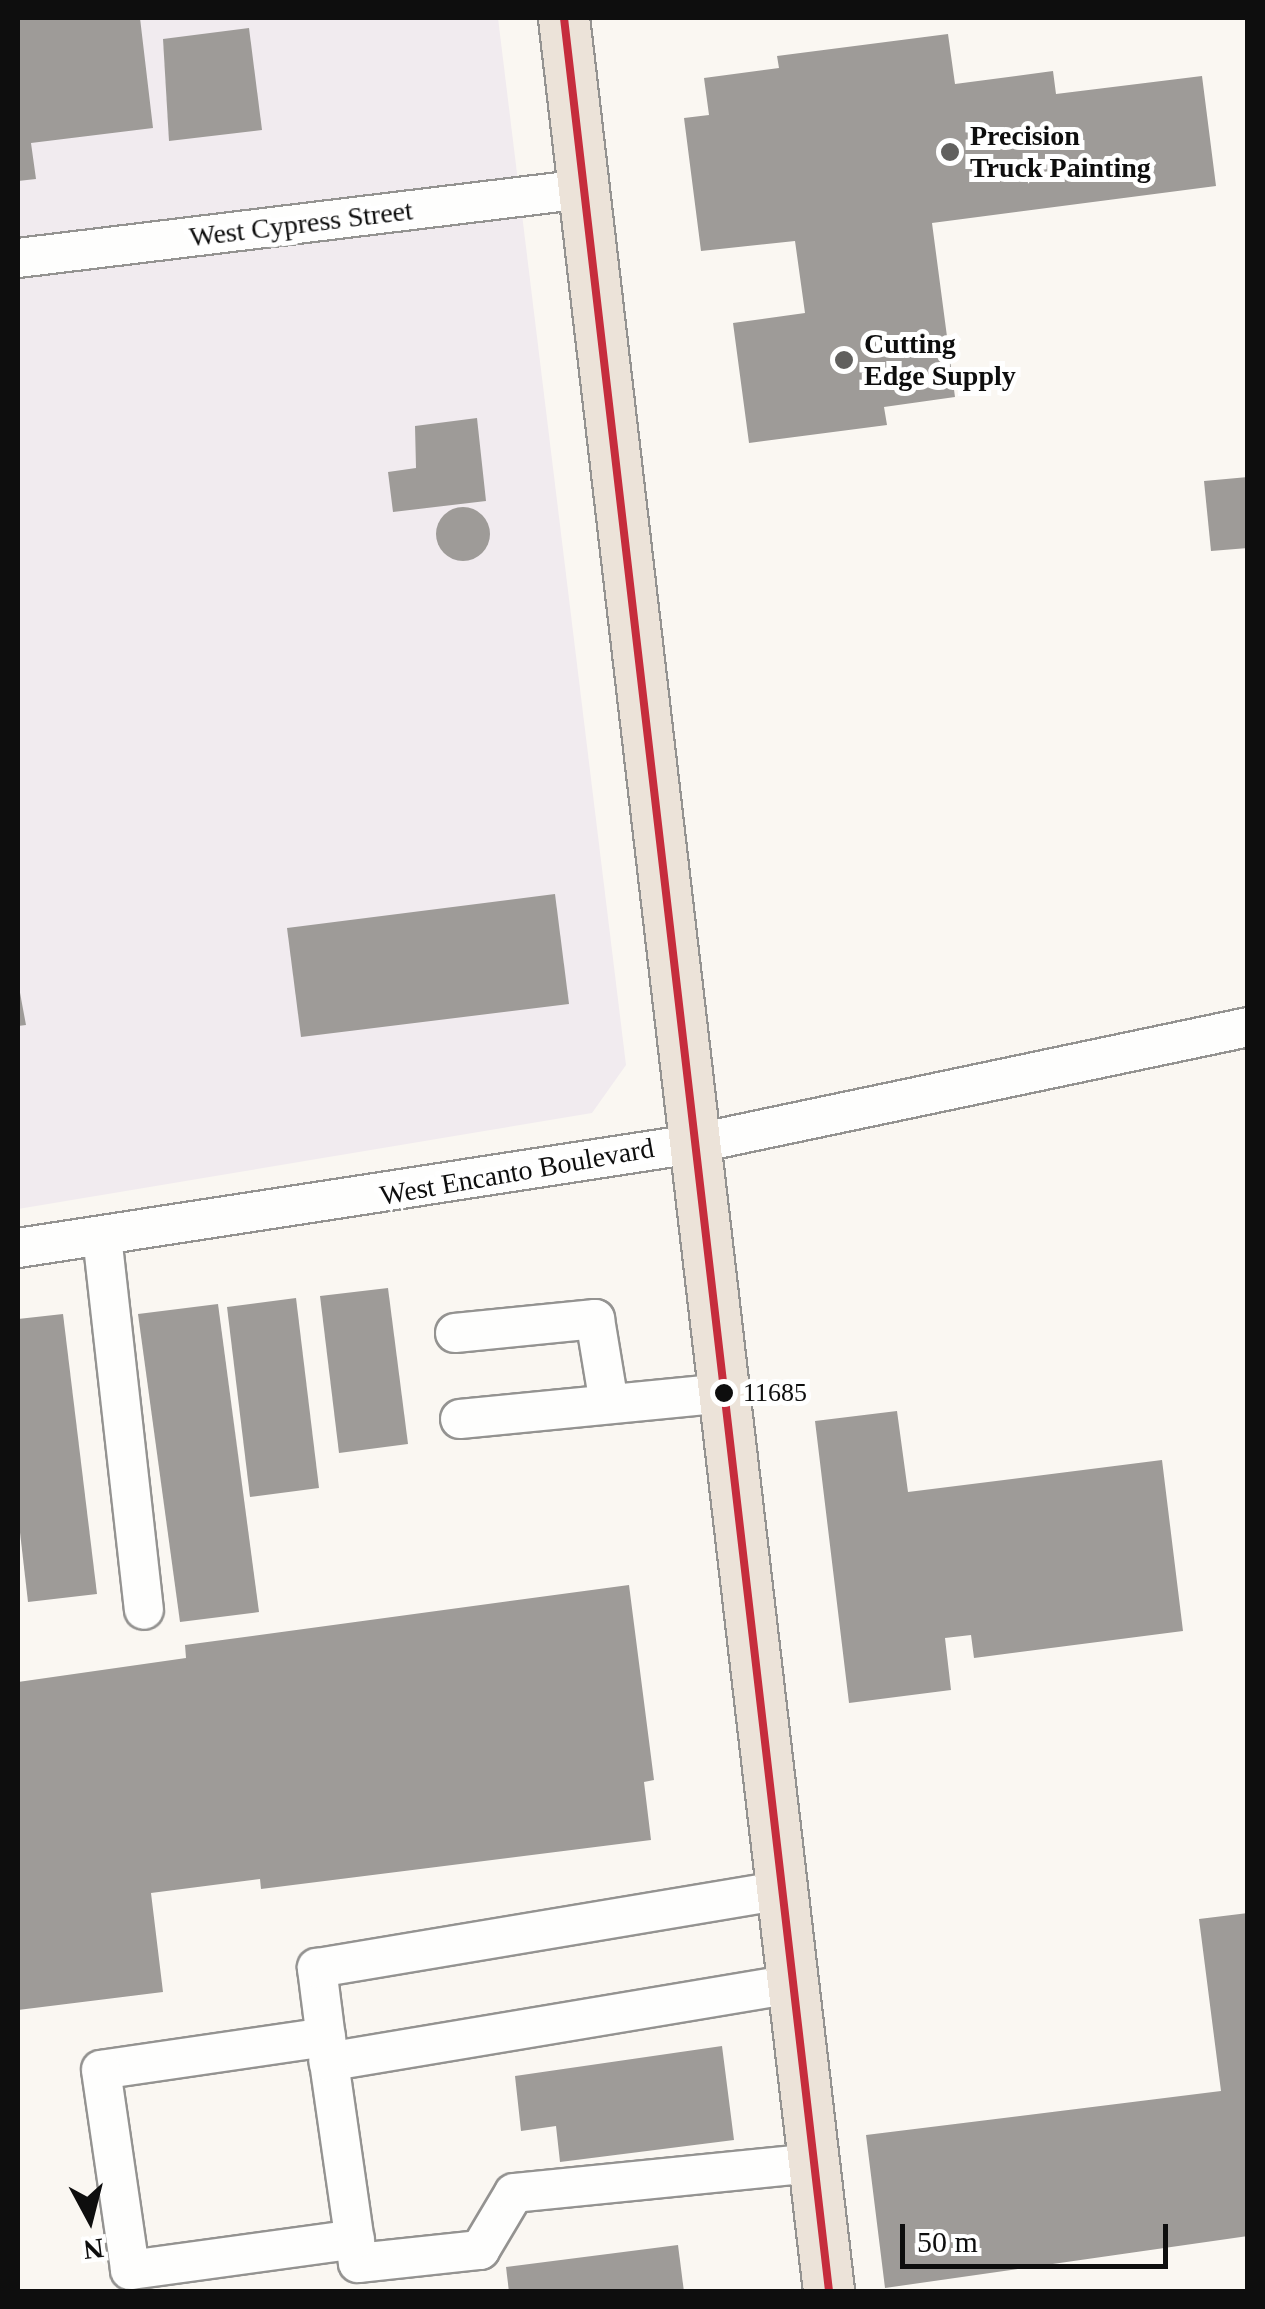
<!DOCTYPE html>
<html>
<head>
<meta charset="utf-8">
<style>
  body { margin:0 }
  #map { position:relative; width:1265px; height:2309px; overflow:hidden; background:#faf7f2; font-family:Georgia,serif }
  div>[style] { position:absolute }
  .industrial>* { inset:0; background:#f1ebef }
  .building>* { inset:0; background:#9e9b98 }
  .round { border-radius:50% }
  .roads { filter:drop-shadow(2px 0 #949391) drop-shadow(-2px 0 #949391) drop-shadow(0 2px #949391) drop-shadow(0 -2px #949391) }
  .minor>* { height:38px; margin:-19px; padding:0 19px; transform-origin:19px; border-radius:19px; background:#fefefd }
  .major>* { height:50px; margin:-25px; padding:0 25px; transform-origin:25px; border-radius:25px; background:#ece3d9 }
  .bus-1>* { height:8px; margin:-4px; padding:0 4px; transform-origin:4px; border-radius:4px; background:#c62d3d }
  .dots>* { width:28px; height:28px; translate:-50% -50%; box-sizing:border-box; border:5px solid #fff; border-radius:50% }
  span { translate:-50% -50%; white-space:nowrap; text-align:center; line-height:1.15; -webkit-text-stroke:10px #fff; paint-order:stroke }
  .bus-label { font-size:26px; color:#0e0e0e }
  .left { translate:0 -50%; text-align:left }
  .poi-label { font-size:28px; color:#0e0e0e; font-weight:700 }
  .street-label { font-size:28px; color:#0e0e0e }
  .frame { position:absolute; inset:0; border:20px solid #0e0e0e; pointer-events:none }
  .north { position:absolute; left:40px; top:2169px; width:100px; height:100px; -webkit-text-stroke:8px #fff; paint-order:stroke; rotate:173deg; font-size:28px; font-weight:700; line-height:40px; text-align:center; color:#0e0e0e }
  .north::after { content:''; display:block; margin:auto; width:35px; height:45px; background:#0e0e0e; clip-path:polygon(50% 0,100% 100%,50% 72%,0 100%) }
  .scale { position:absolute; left:900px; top:2224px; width:268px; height:45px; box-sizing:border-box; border:5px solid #0e0e0e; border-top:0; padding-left:12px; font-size:30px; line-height:35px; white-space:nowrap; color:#0e0e0e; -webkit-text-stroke:8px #fff; paint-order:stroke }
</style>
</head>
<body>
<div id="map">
  <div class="industrial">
    <i style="clip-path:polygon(18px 18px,498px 18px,626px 1065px,592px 1113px,18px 1209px)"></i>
  </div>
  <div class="building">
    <i style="clip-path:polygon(18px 18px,140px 18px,153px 128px,31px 143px,36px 179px,18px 181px)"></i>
    <i style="clip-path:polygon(249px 28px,262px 130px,169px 141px,163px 39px)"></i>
    <i style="clip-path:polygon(948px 34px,955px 84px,1053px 71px,1056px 94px,1202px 76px,1216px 186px,932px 223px,955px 397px,884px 407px,887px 425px,749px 443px,733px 323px,805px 313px,795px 241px,701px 251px,684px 118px,709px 115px,704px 78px,779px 68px,777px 56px)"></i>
    <i style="clip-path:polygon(477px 418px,486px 501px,393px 512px,388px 472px,416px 468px,415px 426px)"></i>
    <i style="clip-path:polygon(1248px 477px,1248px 548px,1211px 551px,1204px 481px)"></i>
    <i class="round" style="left:436px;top:507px;width:54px;height:54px"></i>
    <i style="clip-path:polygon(555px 894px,569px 1004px,301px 1037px,287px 928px)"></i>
    <i style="clip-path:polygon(18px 982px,26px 1025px,18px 1026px)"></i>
    <i style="clip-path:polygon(388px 1288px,408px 1444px,339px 1453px,320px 1296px)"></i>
    <i style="clip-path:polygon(296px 1298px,319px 1488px,250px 1497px,227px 1307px)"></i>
    <i style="clip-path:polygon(218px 1304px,259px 1612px,180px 1622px,138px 1314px)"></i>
    <i style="clip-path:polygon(63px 1314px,97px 1594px,28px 1602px,18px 1515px,18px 1319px)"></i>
    <i style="clip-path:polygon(897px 1411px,908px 1492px,1162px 1460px,1183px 1631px,974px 1658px,971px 1635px,945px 1638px,951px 1690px,849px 1703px,815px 1421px)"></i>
    <i style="clip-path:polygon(629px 1585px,654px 1780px,644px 1782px,651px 1840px,261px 1889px,260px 1879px,151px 1893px,163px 1992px,18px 2010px,18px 1682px,186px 1658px,185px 1645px)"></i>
    <i style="clip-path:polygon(1248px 1913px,1248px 2236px,885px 2288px,866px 2135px,1221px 2091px,1199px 1919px)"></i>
    <i style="clip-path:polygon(722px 2046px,734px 2140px,560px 2162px,556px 2126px,521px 2131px,515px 2076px)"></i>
    <i style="clip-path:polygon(678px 2245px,684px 2292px,509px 2292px,506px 2267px)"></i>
  </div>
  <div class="roads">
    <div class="minor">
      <i style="left:18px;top:258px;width:570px;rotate:-6.95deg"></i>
      <i style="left:102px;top:1236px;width:376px;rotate:83.6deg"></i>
      <i style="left:18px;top:1248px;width:683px;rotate:-8.76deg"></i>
      <i style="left:693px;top:1144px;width:567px;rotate:-11.9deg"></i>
      <i style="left:455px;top:1333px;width:141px;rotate:-5.7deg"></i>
      <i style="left:595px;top:1319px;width:86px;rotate:80.6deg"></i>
      <i style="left:460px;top:1419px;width:264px;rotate:-5.6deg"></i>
      <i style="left:793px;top:1984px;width:471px;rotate:170.5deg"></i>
      <i style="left:329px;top:2062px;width:203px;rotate:81.8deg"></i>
      <i style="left:358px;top:2263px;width:123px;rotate:-6.1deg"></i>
      <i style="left:480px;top:2250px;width:66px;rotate:-59.2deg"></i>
      <i style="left:514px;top:2193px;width:301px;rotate:-5.7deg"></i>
      <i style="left:326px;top:2037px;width:227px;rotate:171.7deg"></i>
      <i style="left:101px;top:2070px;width:202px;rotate:81.7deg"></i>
      <i style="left:130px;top:2270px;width:227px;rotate:-7.8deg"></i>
      <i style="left:329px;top:2062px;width:95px;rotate:-97.3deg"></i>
      <i style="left:317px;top:1968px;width:471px;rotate:-9.5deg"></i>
    </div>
    <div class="major">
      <i style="left:564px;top:18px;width:2289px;rotate:83.35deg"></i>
    </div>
  </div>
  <div class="bus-1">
    <i style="left:564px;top:18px;width:2289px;rotate:83.35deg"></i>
  </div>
  <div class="dots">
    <i style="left:950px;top:152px;background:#61605e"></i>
    <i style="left:844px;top:360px;background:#61605e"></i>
    <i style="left:724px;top:1393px;background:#0e0e0e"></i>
  </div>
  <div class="bus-label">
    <span class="left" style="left:743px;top:1393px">11685</span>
  </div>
  <div class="poi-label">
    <span class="left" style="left:970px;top:152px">Precision<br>Truck Painting</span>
    <span class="left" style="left:864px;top:360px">Cutting<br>Edge Supply</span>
  </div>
  <div class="street-label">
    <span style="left:301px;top:224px;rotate:-7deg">West Cypress Street</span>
    <span style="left:517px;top:1172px;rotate:-10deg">West Encanto Boulevard</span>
  </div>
  <div class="frame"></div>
  <div class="north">N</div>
  <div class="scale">50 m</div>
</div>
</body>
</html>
